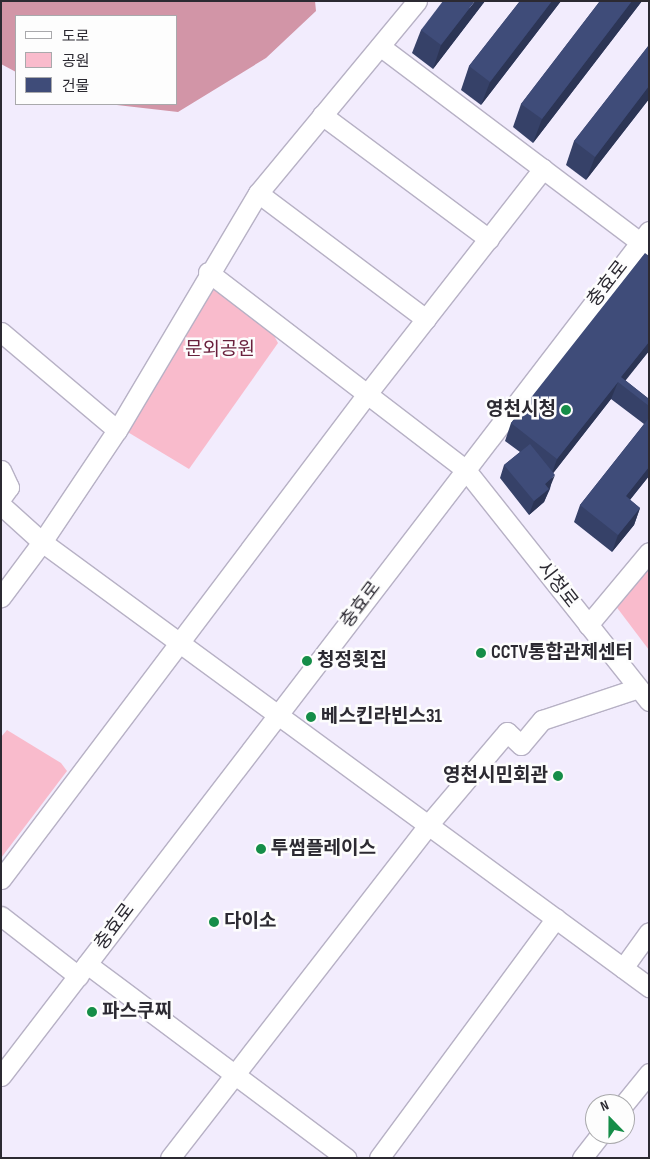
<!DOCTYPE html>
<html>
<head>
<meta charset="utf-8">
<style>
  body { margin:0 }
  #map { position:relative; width:650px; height:1159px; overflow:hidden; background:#f2ecfd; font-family:"Sofia Sans Condensed","Noto Sans KR",sans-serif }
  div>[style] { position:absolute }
  .green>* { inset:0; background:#f9bbcc }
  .forest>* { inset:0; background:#d295a7 }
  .roads { filter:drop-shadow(1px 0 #b7b1c5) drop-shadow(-1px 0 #b7b1c5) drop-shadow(0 1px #b7b1c5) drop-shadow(0 -1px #b7b1c5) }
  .minor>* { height:19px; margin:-9.5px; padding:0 9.5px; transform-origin:9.5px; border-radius:9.5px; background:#fff }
  .wall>* { inset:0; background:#364168 }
  .shaded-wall>* { inset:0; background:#2c3555 }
  .building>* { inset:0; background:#3f4c79 }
  .dots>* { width:14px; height:14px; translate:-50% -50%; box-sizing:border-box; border:2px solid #fdfdfd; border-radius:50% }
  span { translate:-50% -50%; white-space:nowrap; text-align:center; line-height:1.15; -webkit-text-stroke:5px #fdfdfd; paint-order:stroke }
  .street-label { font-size:19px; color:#2c2a32 }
  .park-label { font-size:19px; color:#6a213d }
  .poi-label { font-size:19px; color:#2c2a32; font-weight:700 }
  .right { translate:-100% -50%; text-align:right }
  .left { translate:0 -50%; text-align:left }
  .frame { position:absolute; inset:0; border:2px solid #2c2a32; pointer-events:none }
  .legend { position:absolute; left:15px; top:15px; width:162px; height:90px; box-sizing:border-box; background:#fdfdfd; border:1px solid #a9a9ac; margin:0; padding:6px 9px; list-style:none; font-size:15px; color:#2c2a32 }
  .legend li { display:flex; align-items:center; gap:10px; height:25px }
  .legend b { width:25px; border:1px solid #a9a9ac }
  .north { position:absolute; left:585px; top:1094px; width:50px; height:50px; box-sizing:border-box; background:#fdfdfd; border:1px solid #a9a9ac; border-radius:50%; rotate:338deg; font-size:14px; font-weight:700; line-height:20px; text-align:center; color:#2c2a32 }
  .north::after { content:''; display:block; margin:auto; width:18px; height:22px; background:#158d48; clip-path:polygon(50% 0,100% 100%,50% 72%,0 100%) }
</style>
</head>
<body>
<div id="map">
  <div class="green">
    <i style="clip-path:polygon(208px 282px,272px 332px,278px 343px,189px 469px,121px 428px)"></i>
    <i style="clip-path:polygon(649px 563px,649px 650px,615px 605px)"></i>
    <i style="clip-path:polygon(7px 730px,61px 763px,67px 771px,1px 858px,1px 737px)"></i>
  </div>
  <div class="forest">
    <i style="clip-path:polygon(1px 1px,315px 1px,316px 11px,266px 58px,178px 112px,108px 104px,176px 104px,176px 16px,16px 16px,16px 72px,1px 64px)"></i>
  </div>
  <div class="roads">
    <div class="minor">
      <i style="left:417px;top:1px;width:249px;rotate:129.6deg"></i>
      <i style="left:258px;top:193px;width:276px;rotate:120.7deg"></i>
      <i style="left:117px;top:430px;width:135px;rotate:123.8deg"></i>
      <i style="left:42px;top:542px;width:753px;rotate:36.25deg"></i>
      <i style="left:322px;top:115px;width:208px;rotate:36.6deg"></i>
      <i style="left:543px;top:169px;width:133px;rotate:37deg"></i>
      <i style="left:258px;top:193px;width:210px;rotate:36.9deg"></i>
      <i style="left:208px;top:272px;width:324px;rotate:37.5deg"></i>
      <i style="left:465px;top:469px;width:296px;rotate:51.6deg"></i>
      <i style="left:1px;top:332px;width:152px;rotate:40.2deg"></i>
      <i style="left:1px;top:470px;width:19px;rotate:65deg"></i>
      <i style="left:9px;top:487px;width:14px;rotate:126deg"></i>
      <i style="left:1px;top:505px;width:55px;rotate:42.1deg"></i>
      <i style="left:42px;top:542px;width:69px;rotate:126.7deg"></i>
      <i style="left:588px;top:625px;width:95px;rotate:-50.1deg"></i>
      <i style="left:1px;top:879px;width:608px;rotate:-52.96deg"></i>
      <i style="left:367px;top:394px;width:286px;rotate:-52deg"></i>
      <i style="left:543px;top:169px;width:204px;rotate:-143deg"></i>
      <i style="left:1px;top:916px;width:98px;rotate:37.9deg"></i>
      <i style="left:87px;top:964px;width:324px;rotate:36.8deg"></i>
      <i style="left:623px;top:968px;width:44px;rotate:-54.2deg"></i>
      <i style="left:1px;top:1076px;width:1065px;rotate:-52.52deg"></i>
      <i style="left:624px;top:1104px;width:40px;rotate:-51deg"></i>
      <i style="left:170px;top:1158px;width:421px;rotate:-52.2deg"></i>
      <i style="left:428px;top:825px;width:122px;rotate:-49.7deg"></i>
      <i style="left:507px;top:732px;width:19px;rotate:43deg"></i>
      <i style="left:521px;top:745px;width:33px;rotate:-50deg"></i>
      <i style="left:542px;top:720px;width:101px;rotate:-18.4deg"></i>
      <i style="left:379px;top:1158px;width:298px;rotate:-53.6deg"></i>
      <i style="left:582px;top:1158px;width:31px;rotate:-52deg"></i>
    </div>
  </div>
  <div class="wall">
    <i style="clip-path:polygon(485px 1px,433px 69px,412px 53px,421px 30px)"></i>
    <i style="clip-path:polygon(520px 1px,561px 1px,481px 105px,461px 90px,469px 66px)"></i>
    <i style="clip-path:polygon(600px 1px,642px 1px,533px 143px,513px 127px,521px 104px)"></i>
    <i style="clip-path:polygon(649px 45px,649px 99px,586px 180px,566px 165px,574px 141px)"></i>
    <i style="clip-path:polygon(649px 256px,649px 351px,625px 380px,649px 399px,649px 476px,630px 500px,640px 508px,634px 525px,612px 552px,574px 522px,580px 505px,644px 424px,611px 399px,553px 473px,550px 489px,544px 502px,529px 515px,500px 478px,504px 465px,520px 452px,505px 441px,511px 423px)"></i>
  </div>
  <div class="shaded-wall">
    <i style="clip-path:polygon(475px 1px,485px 1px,433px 69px,441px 45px)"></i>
    <i style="clip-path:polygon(552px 1px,561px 1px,481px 105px,490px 82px)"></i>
    <i style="clip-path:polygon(632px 1px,642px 1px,533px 143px,542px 119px)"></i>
    <i style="clip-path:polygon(649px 86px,649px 99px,586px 180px,595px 157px)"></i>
    <i style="clip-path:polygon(649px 342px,649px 351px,622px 385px,621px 377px)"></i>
    <i style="clip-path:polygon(618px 382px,611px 399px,551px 476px,557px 459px)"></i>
    <i style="clip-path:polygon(649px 467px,649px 476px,619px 513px,626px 496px)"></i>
    <i style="clip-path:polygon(555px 475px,544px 502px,529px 515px,534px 501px,545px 484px)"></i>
    <i style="clip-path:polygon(640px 508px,634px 525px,612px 552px,618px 535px)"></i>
  </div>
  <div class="building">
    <i style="clip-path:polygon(443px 1px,475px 1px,441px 45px,421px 30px)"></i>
    <i style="clip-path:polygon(520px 1px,552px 1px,490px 82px,469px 66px)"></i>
    <i style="clip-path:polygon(600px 1px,632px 1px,542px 119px,521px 104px)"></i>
    <i style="clip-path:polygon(649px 45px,649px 86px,595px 157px,574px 141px)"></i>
    <i style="clip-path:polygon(645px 253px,649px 256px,649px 342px,621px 377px,649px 399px,649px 406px,618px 382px,557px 459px,511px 423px)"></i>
    <i style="clip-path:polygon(649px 418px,649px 467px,626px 496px,640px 508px,618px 535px,580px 505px)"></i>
    <i style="clip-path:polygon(530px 444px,555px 475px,545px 484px,549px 489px,534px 501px,504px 465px)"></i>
  </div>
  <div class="dots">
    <i style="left:566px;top:410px;background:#158d48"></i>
    <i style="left:481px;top:653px;background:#158d48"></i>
    <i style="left:307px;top:661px;background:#158d48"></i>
    <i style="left:311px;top:717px;background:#158d48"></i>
    <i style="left:558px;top:776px;background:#158d48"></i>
    <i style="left:261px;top:849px;background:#158d48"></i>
    <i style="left:214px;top:922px;background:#158d48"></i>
    <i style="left:92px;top:1012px;background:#158d48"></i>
  </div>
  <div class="street-label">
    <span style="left:608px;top:284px;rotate:-52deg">충효로</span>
    <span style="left:557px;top:585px;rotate:52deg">시청로</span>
    <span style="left:361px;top:605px;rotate:-53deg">충효로</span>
    <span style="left:115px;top:927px;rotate:-53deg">충효로</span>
  </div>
  <div class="park-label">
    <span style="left:220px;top:350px">문외공원</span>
  </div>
  <div class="poi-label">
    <span class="right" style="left:556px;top:410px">영천시청</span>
    <span class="left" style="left:491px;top:653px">CCTV통합관제센터</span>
    <span class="left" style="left:317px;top:661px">청정횟집</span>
    <span class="left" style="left:321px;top:717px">베스킨라빈스31</span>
    <span class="right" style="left:548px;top:776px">영천시민회관</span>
    <span class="left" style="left:271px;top:849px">투썸플레이스</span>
    <span class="left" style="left:224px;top:922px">다이소</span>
    <span class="left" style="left:102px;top:1012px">파스쿠찌</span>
  </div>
  <div class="frame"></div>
  <ul class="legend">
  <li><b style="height:6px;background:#fff"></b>도로</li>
  <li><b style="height:14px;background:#f9bbcc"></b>공원</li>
  <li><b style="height:14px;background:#3f4c79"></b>건물</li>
  </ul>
  <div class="north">N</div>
</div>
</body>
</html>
